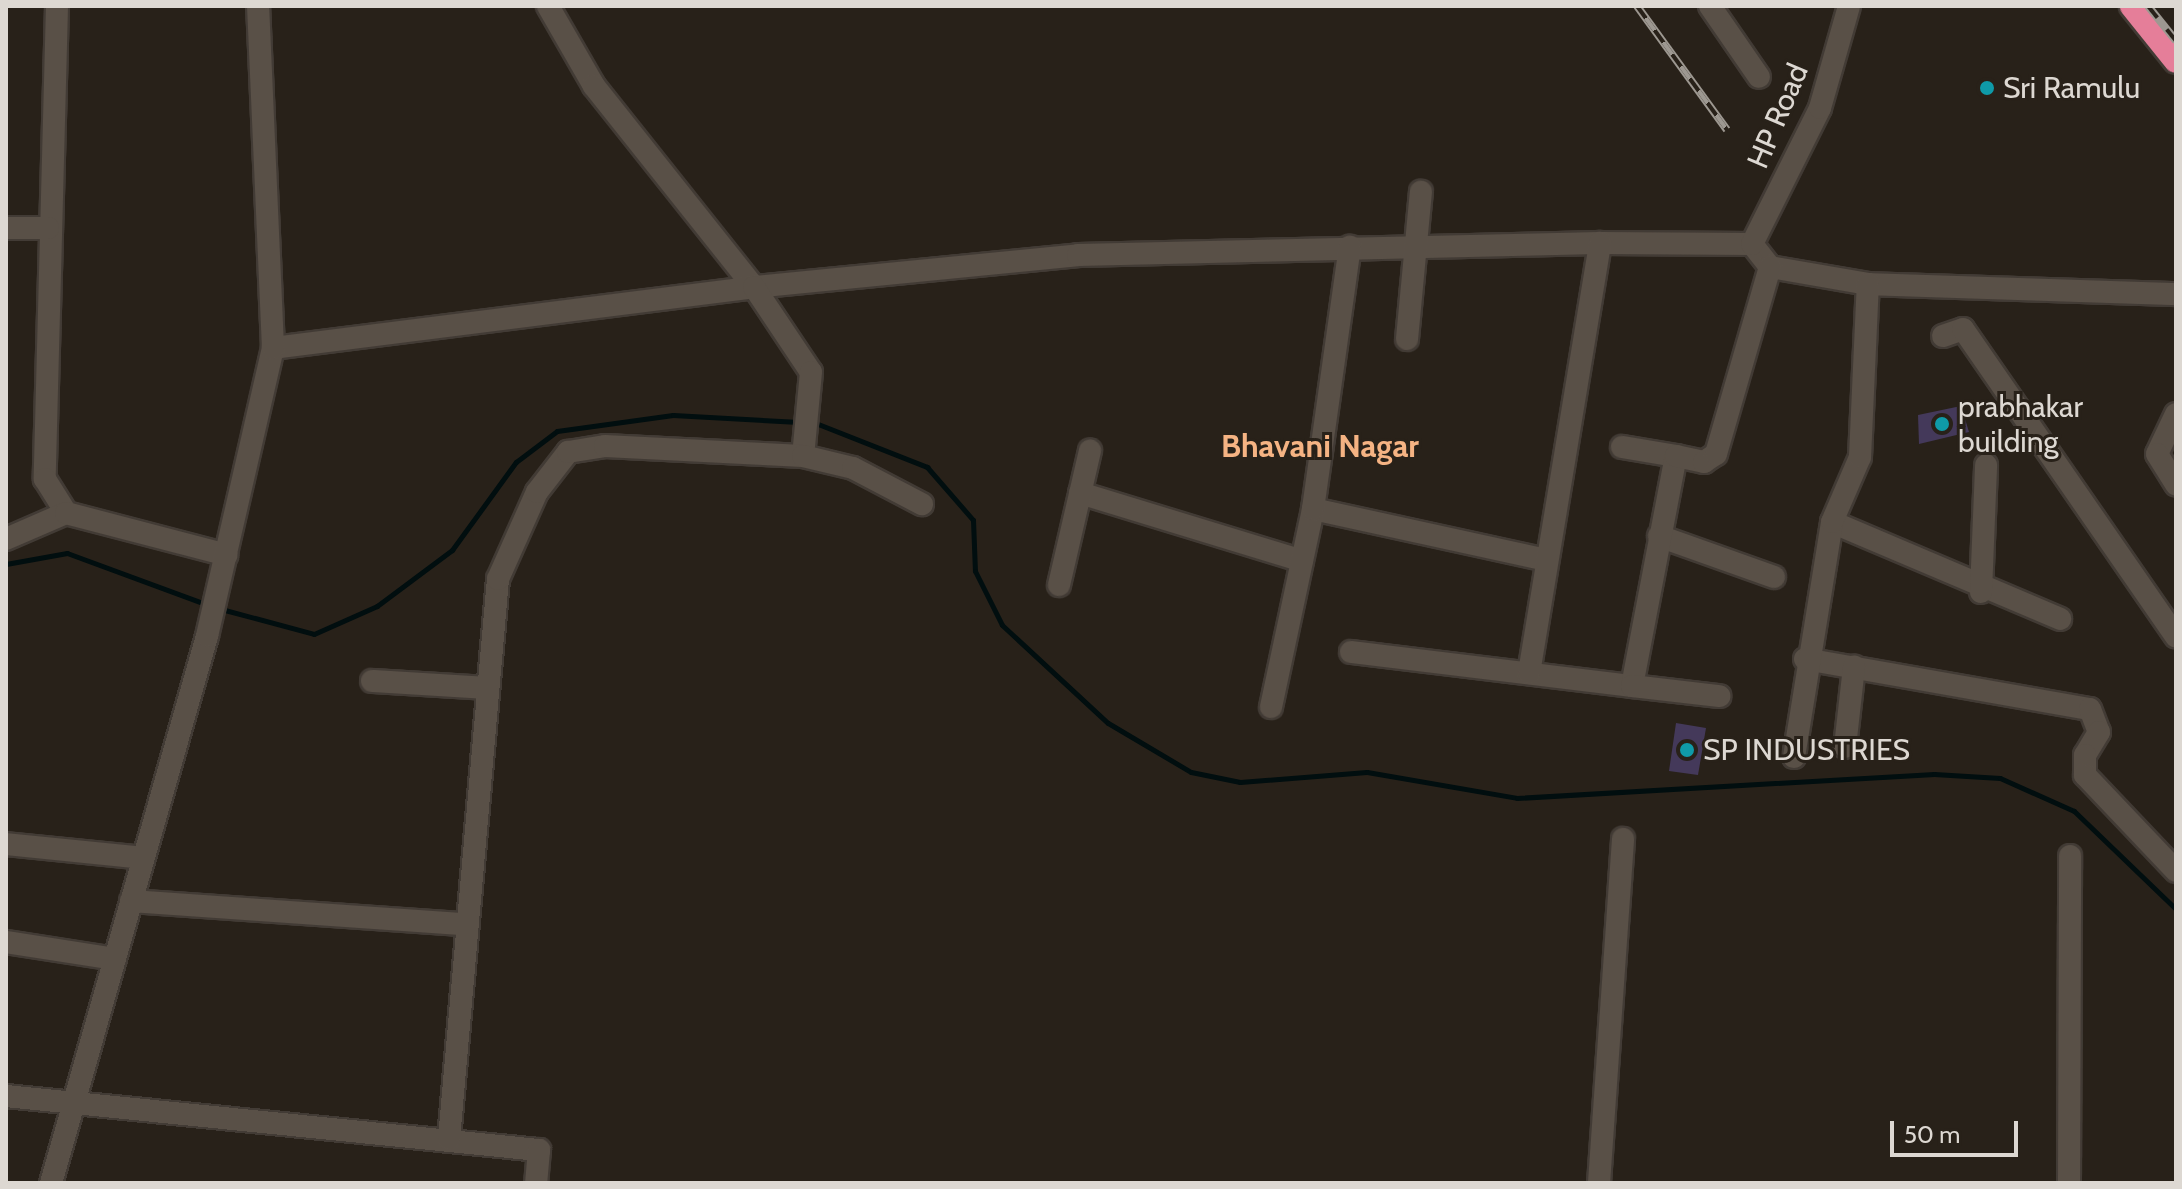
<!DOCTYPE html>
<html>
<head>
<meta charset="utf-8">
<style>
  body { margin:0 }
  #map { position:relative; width:2182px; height:1189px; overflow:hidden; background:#282119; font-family:Cabin,sans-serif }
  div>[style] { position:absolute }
  .stream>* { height:5px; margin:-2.5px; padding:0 2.5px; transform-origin:2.5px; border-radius:2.5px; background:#010e0f }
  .building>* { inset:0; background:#44395a }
  .roads { filter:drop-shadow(2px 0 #423b35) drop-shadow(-2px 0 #423b35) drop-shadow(0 2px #423b35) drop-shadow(0 -2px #423b35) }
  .minor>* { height:22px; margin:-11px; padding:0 11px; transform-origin:11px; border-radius:11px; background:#595047 }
  .highway>* { height:24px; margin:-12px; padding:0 12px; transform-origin:12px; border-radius:12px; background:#e57e99 }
  .rail>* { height:8px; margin-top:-4px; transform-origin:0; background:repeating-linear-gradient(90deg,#282119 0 15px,#9d9891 0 30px); box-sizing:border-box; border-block:2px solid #9d9891 }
  .dots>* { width:22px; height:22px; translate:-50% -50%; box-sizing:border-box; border:4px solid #282119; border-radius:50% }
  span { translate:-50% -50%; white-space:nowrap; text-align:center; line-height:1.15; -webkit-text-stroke:6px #282119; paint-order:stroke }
  .poi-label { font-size:30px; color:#ddd8d2 }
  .left { translate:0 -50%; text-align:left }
  .street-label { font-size:30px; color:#ddd8d2 }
  .neighbourhood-label { font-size:32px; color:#f5b383; font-weight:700 }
  .frame { position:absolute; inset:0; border:8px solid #ddd8d2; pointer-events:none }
  .scale { position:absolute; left:1890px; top:1121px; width:128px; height:36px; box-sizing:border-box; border:4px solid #ddd8d2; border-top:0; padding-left:10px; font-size:24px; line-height:28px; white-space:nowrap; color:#ddd8d2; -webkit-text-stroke:6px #282119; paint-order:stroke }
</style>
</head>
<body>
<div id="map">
  <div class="stream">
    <i style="left:813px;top:422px;width:123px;rotate:21.5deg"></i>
    <i style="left:927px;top:467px;width:70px;rotate:49deg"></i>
    <i style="left:973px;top:520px;width:51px;rotate:87.8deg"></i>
    <i style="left:975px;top:571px;width:60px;rotate:63.4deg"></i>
    <i style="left:1002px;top:625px;width:144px;rotate:42.8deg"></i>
    <i style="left:1108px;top:723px;width:96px;rotate:30.6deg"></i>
    <i style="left:1191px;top:772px;width:50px;rotate:11.5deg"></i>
    <i style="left:1240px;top:782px;width:127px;rotate:-4.5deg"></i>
    <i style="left:1367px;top:772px;width:152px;rotate:9.8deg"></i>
    <i style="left:1517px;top:798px;width:418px;rotate:-3.3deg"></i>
    <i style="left:1934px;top:774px;width:66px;rotate:3.5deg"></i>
    <i style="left:2000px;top:778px;width:81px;rotate:24deg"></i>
    <i style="left:2074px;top:811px;width:141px;rotate:43.9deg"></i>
    <i style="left:6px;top:564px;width:62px;rotate:-10.2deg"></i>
    <i style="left:67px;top:553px;width:150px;rotate:20.2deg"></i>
    <i style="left:221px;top:609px;width:96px;rotate:15deg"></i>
    <i style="left:314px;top:634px;width:69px;rotate:-24deg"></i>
    <i style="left:377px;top:606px;width:94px;rotate:-36.7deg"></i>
    <i style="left:452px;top:550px;width:109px;rotate:-54deg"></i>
    <i style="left:516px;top:462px;width:51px;rotate:-37.1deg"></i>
    <i style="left:557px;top:431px;width:117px;rotate:-7.9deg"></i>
    <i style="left:673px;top:415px;width:126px;rotate:3.2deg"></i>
  </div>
  <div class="building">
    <i style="clip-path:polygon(1961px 406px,1969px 432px,1919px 444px,1918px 415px)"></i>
    <i style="clip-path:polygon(1676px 723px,1706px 728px,1698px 775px,1669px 771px)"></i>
  </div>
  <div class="roads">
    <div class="minor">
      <i style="left:57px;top:6px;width:473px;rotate:91.5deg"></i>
      <i style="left:45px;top:479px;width:40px;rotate:58deg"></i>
      <i style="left:548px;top:6px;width:92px;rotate:60.1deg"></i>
      <i style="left:594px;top:86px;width:257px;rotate:51.5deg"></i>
      <i style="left:754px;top:287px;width:326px;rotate:-5.6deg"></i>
      <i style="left:1078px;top:255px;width:522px;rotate:-1.32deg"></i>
      <i style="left:1600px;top:243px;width:152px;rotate:0.4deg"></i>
      <i style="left:1752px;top:244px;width:29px;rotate:52deg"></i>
      <i style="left:1770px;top:267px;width:99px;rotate:9.8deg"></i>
      <i style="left:1868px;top:284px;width:308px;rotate:1.9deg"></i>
      <i style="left:1710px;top:6px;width:86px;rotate:55.4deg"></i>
      <i style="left:6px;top:228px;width:42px"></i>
      <i style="left:1752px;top:244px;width:152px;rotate:-63.4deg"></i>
      <i style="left:1820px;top:108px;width:106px;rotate:-74.1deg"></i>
      <i style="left:1943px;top:336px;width:21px;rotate:-19deg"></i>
      <i style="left:1963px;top:329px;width:374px;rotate:55.3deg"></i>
      <i style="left:1407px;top:339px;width:148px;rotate:-84.6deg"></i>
      <i style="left:273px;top:348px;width:485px;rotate:-7.2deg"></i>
      <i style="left:754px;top:287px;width:102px;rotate:56.2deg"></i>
      <i style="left:811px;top:372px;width:84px;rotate:95.4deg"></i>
      <i style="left:2176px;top:414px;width:44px;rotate:115.4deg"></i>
      <i style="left:2157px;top:454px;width:36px;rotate:58deg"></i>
      <i style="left:1622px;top:447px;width:55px;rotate:9.5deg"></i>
      <i style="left:1080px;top:493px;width:232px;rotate:17deg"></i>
      <i style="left:1313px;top:509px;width:239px;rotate:12.3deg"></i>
      <i style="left:1832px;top:522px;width:248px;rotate:23deg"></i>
      <i style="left:1659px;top:536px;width:122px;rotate:19.6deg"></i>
      <i style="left:6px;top:539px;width:65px;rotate:-23.4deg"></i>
      <i style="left:66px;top:513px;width:166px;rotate:14.6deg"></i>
      <i style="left:1059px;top:585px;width:138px;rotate:-77deg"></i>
      <i style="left:1981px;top:592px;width:127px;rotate:-87.7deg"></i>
      <i style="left:1351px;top:652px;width:283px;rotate:6.9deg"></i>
      <i style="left:1632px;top:686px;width:234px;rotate:-79.2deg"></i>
      <i style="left:1676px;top:456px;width:29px;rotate:12deg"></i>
      <i style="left:1704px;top:462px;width:14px;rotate:-34deg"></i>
      <i style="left:1716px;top:454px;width:195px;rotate:-73.9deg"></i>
      <i style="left:1805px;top:659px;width:289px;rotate:10deg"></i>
      <i style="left:2090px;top:709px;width:25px;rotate:69deg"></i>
      <i style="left:2099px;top:732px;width:27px;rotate:121deg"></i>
      <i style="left:2085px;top:755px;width:20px;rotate:90deg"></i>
      <i style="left:2085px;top:775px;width:132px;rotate:46.5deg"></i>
      <i style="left:1529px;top:673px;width:436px;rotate:-80.6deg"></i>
      <i style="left:372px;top:681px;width:113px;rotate:3.5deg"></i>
      <i style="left:1632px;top:686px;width:88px;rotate:6.6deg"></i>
      <i style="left:1271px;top:707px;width:202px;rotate:-78deg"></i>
      <i style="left:1313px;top:509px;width:265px;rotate:-82deg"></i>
      <i style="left:1845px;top:747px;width:81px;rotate:-83.6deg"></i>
      <i style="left:1794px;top:757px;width:238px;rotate:-80.8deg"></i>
      <i style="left:1832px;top:522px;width:71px;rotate:-66.7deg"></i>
      <i style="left:1860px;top:457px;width:173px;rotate:-87.4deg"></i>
      <i style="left:6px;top:844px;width:138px;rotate:5.8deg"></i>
      <i style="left:131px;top:901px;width:334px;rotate:4deg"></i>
      <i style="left:6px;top:942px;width:110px;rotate:8.9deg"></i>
      <i style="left:6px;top:1096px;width:536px;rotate:5.79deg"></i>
      <i style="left:539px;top:1150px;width:33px;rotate:95deg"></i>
      <i style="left:449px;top:1139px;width:562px;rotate:-85deg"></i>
      <i style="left:498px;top:579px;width:95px;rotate:-65.9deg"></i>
      <i style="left:537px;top:492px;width:51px;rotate:-52.2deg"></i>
      <i style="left:568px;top:452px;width:37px;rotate:-9deg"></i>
      <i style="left:605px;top:446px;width:198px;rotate:2.9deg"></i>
      <i style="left:803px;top:456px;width:51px;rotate:13.5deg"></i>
      <i style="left:853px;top:468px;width:78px;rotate:27.6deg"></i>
      <i style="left:51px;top:1183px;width:569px;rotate:-74.08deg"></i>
      <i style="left:207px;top:636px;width:295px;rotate:-77.1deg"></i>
      <i style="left:273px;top:348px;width:342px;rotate:-92.5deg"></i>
      <i style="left:1599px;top:1183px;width:345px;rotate:-86deg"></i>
      <i style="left:2069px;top:1183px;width:327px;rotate:-89.8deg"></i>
    </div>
    <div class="highway">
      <i style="left:2132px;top:6px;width:70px;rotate:51.3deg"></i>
    </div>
  </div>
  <div class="rail">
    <i style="left:1637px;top:6px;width:153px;rotate:54deg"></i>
    <i style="left:2148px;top:6px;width:45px;rotate:51.3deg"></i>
  </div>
  <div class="dots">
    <i style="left:1987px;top:88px;background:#0f9aa8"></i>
    <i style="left:1942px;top:424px;background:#0f9aa8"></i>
    <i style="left:1687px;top:750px;background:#0f9aa8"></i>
  </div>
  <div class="poi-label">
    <span class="left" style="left:2003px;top:88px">Sri Ramulu</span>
    <span class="left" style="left:1958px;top:424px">prabhakar<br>building</span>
    <span class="left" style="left:1703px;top:750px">SP INDUSTRIES</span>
  </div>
  <div class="street-label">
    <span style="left:1778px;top:116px;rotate:-67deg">HP Road</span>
  </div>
  <div class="neighbourhood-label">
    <span style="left:1320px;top:446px">Bhavani Nagar</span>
  </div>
  <div class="frame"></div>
  <div class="scale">50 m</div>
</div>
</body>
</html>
